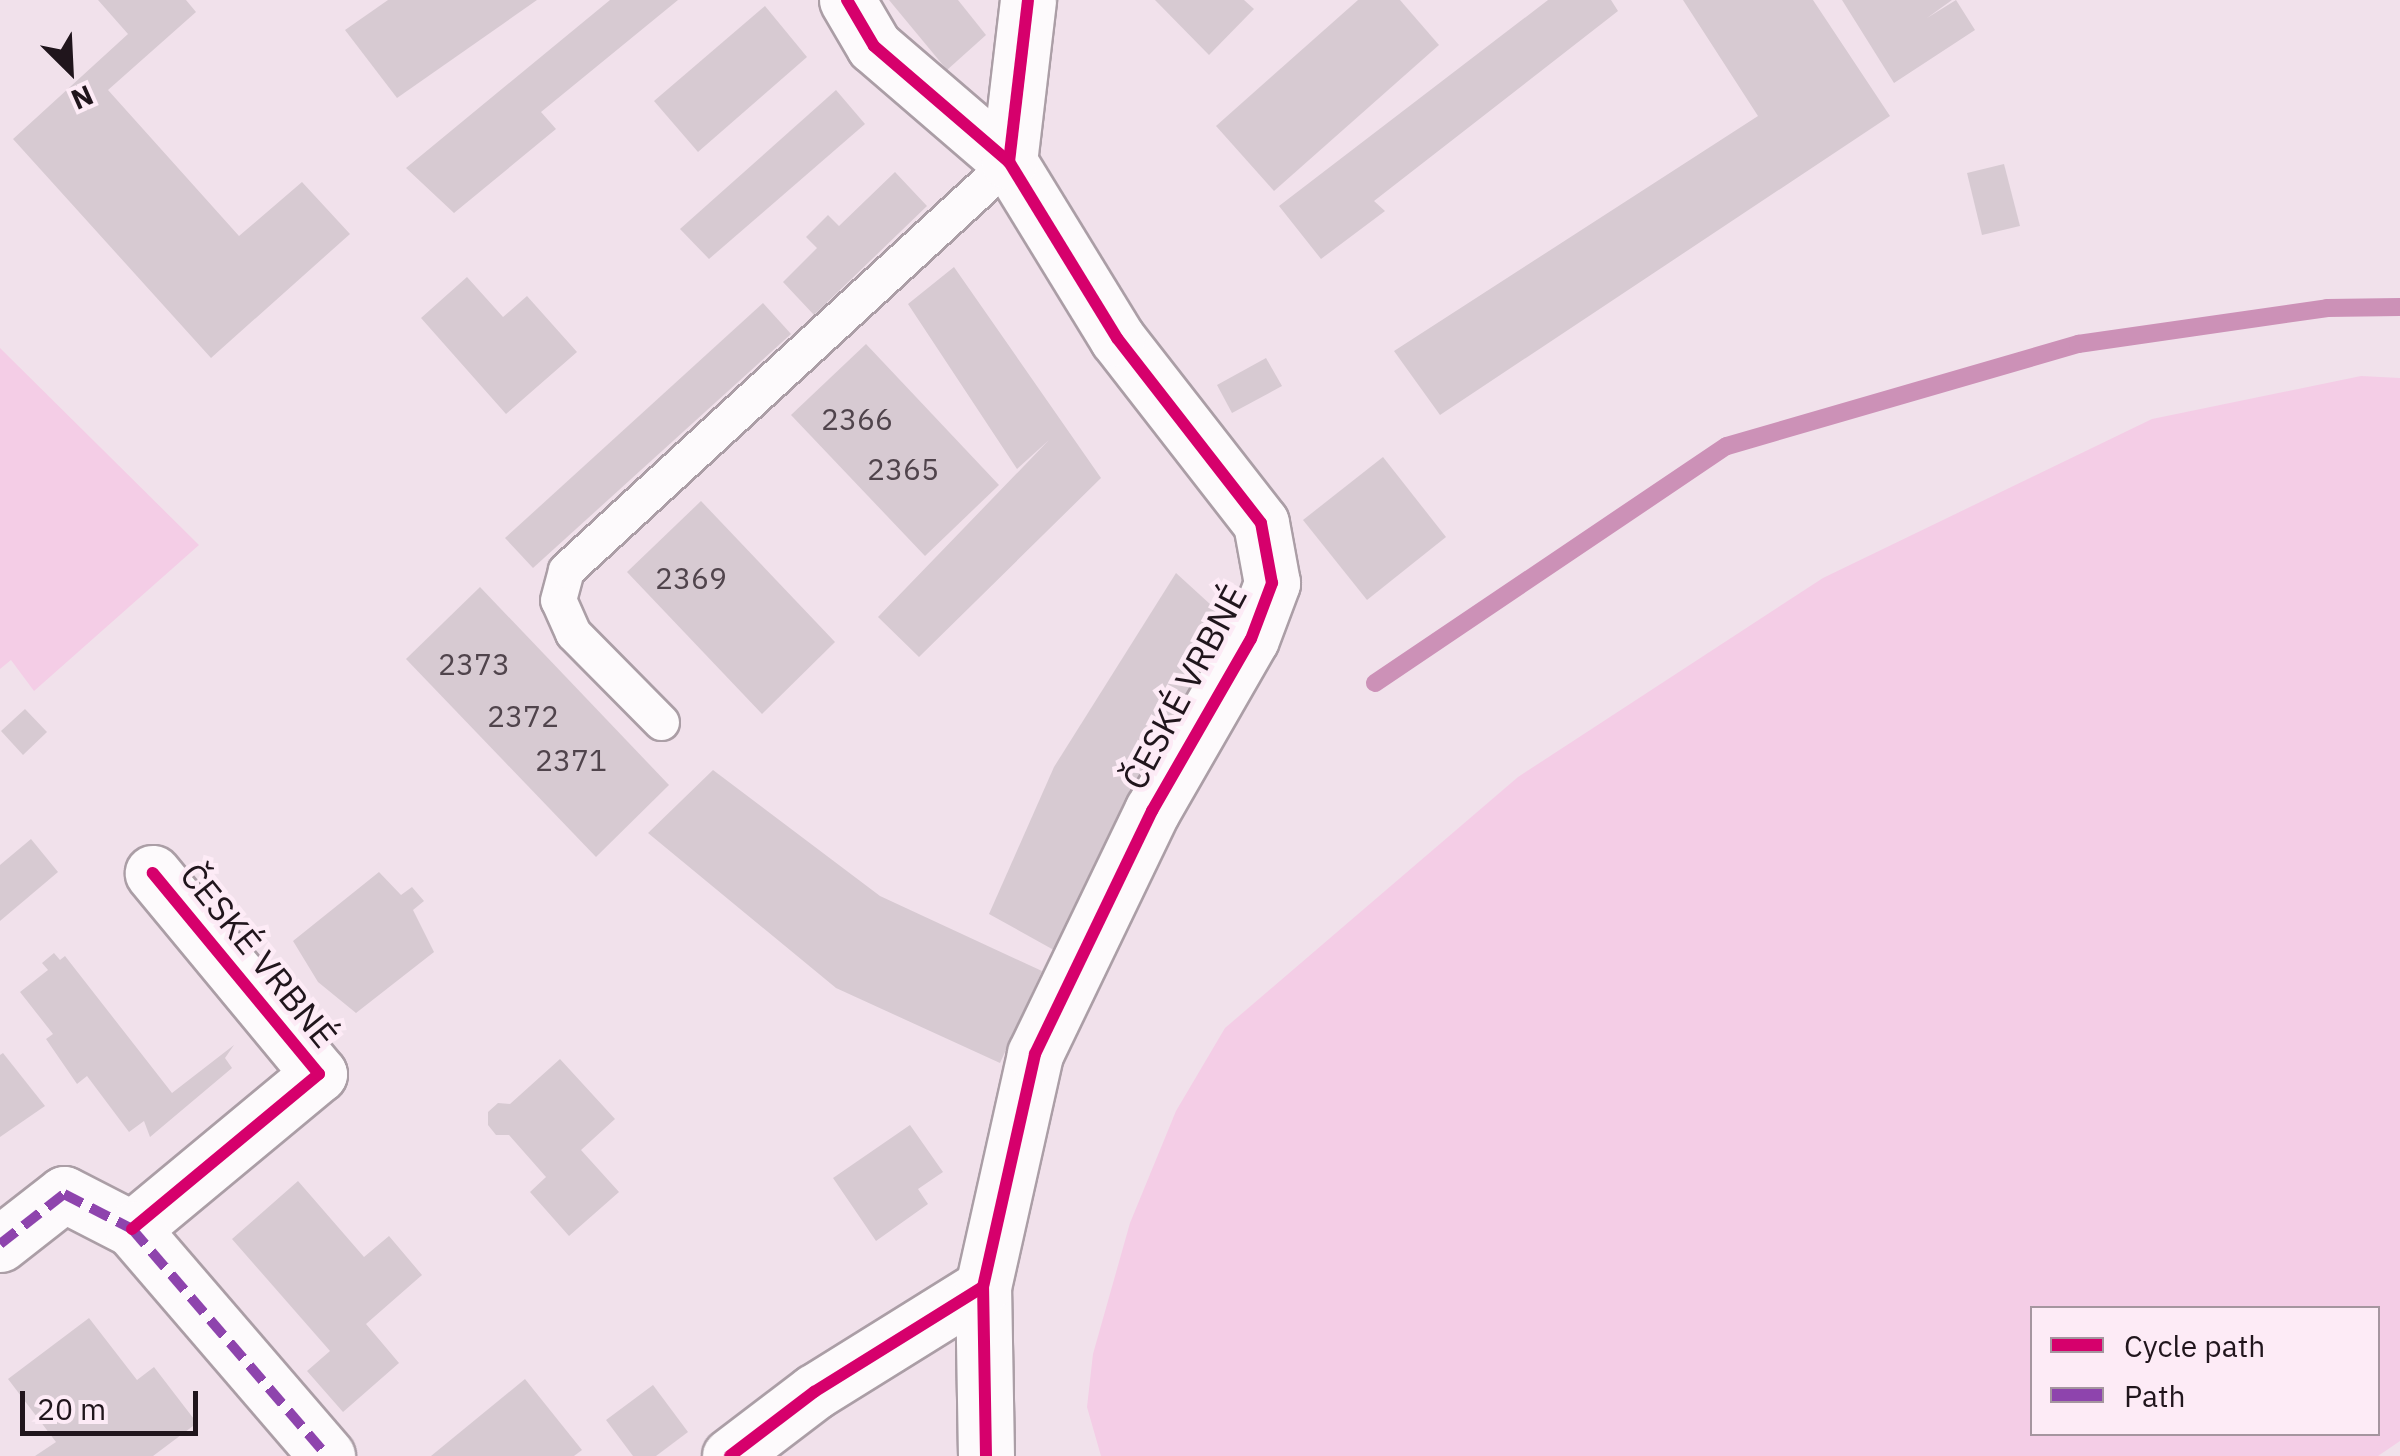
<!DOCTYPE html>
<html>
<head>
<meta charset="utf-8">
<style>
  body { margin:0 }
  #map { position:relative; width:2400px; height:1456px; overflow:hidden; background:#f1e1eb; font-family:"IBM Plex Sans",sans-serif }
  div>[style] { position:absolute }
  .green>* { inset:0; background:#f4cde6 }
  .stream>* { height:18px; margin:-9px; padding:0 9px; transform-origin:9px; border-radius:9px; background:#cc91b7 }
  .building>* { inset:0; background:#d7cad2 }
  .roads { filter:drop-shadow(2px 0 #ab9ea6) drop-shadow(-2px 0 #ab9ea6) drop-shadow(0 2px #ab9ea6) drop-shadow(0 -2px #ab9ea6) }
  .lane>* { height:35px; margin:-17.5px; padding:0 17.5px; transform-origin:17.5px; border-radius:17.5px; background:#fdfafc }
  .street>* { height:55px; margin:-27.5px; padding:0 27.5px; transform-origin:27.5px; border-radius:27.5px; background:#fdfafc }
  .quiet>* { height:10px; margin-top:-5px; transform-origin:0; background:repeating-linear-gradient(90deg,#8e44ad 0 20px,transparent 0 30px) }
  .cycleway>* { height:12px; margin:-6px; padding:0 6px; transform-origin:6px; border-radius:6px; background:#d6006c }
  span { translate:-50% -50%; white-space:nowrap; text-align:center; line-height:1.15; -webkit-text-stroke:9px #fdebf6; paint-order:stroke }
  .number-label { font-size:30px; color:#50444c }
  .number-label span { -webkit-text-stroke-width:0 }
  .street-label { font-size:35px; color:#20151c }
  .legend { position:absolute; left:2030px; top:1306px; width:350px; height:130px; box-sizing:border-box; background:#fdebf6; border:2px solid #a5959f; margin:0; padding:12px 18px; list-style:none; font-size:30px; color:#20151c }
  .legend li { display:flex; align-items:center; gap:20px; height:50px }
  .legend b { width:50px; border:2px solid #a5959f }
  .north { position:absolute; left:20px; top:20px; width:100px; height:100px; -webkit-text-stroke:8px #fdebf6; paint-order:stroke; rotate:156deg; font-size:28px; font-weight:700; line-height:40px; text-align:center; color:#20151c }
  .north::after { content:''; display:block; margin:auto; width:35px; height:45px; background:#20151c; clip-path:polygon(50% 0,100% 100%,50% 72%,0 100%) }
  .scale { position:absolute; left:20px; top:1391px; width:178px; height:45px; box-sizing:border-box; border:5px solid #20151c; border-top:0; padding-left:12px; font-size:30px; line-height:35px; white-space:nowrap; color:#20151c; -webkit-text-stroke:8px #fdebf6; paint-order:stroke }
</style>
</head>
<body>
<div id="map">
  <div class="green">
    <i style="clip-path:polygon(0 348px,199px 545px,34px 691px,11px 660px,0 669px)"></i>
    <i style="clip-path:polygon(evenodd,2361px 376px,2400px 378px,2400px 1441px,2378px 1456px,1101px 1456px,1087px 1407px,1093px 1354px,1130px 1223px,1176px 1111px,1225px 1028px,1518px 777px,1823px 578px,2152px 419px,2361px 376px,2032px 1308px,2378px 1308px,2378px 1434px,2032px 1434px,2032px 1308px)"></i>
  </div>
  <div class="stream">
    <i style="left:1375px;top:683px;width:424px;rotate:-34deg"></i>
    <i style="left:1727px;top:446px;width:366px;rotate:-16.2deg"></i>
    <i style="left:2078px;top:344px;width:252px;rotate:-8.2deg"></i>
    <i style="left:2327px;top:308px;width:73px;rotate:-0.8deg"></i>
  </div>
  <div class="building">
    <i style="clip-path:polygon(98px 0,186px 0,196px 12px,108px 90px,239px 236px,302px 182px,350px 234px,211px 358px,13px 139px,128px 34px)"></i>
    <i style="clip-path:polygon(388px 0,537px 0,397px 98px,345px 30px)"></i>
    <i style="clip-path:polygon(610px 0,678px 0,541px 112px,556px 129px,454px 213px,406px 168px)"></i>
    <i style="clip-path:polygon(889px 0,958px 0,986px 35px,947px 70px)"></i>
    <i style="clip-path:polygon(1155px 0,1244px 0,1254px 9px,1209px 55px)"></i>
    <i style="clip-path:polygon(1358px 0,1400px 0,1439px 45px,1274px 191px,1216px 126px)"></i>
    <i style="clip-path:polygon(1548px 0,1611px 0,1618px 11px,1374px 201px,1385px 211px,1321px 259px,1279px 206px)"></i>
    <i style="clip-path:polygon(1683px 0,1813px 0,1890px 116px,1440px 415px,1394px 351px,1758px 116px)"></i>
    <i style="clip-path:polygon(1842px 0,1952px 0,1927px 18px,1956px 0,1975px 30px,1894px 83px)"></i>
    <i style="clip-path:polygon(765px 6px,807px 57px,698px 152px,654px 101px)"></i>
    <i style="clip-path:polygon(836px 90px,865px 124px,709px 259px,680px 229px)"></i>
    <i style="clip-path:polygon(2004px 164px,2020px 226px,1982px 235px,1967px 173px)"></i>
    <i style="clip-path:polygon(895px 172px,927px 206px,814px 315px,783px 282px,817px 248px,806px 237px,828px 215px,839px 226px)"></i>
    <i style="clip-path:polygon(954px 267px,1101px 478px,919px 657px,878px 617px,1049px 440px,1017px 469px,908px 304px)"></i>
    <i style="clip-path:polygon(467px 277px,503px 317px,527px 296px,577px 352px,506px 414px,421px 318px)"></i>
    <i style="clip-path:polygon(763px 303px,791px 334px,533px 568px,505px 538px)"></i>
    <i style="clip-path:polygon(866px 344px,999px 485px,925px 556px,791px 415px)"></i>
    <i style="clip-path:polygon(1266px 358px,1282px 386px,1232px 413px,1217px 385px)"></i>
    <i style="clip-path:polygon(1383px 457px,1446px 537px,1367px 600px,1303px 520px)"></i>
    <i style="clip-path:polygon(701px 501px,835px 642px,762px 714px,627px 572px)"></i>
    <i style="clip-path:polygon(1176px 573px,1234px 626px,1061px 954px,989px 914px,1054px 767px)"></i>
    <i style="clip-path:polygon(480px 587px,669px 785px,596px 857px,406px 659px)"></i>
    <i style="clip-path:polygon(25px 709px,47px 732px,23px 755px,1px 731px)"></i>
    <i style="clip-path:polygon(713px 770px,880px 896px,1042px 971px,1000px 1063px,836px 988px,648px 833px)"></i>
    <i style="clip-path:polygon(31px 839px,58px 872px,0 921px,0 865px)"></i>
    <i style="clip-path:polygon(379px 872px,401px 895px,412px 887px,424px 901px,413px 910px,434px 952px,356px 1013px,318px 982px,293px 941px)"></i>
    <i style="clip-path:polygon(54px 953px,60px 960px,65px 956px,172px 1093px,234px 1045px,225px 1058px,232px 1068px,150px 1137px,144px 1121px,129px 1132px,87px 1076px,77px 1084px,46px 1039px,53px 1034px,20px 992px,48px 970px,42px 963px)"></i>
    <i style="clip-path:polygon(3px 1053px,45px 1106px,0 1137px,0 1055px)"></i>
    <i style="clip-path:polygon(560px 1059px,615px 1119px,581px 1150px,619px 1192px,569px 1236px,530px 1192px,546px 1177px,509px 1135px,496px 1135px,488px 1125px,488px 1112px,498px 1103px,510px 1104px)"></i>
    <i style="clip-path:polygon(910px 1125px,943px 1172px,918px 1189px,928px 1204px,876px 1241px,833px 1178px)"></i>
    <i style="clip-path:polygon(298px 1181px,364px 1257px,389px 1236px,422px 1275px,366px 1324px,399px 1363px,343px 1412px,307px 1371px,330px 1351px,232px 1239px)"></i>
    <i style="clip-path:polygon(89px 1318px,137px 1380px,154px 1367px,197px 1423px,153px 1456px,35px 1456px,56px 1442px,8px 1379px)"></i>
    <i style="clip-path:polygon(525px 1379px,582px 1450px,574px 1456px,431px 1456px)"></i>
    <i style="clip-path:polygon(653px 1385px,688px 1432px,656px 1456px,633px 1456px,606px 1420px)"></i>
  </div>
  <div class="roads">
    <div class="lane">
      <i style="left:661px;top:722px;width:125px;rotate:-134.7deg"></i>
      <i style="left:573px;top:633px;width:36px;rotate:-114deg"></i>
      <i style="left:558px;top:600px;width:31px;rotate:-75deg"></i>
      <i style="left:566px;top:570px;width:602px;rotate:-42.64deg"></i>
    </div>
    <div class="street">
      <i style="left:847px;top:0;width:53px;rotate:59.6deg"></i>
      <i style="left:874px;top:46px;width:178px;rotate:40.7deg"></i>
      <i style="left:132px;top:1229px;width:243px;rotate:-39.7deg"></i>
      <i style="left:319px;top:1074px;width:261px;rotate:-129.6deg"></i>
      <i style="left:0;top:1244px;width:81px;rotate:-38deg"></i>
      <i style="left:64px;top:1194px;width:76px;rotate:27.2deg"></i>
      <i style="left:132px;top:1229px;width:299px;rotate:49.3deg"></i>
      <i style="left:730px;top:1456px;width:106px;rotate:-37.3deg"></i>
      <i style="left:814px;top:1392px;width:199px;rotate:-31.9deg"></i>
      <i style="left:986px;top:1456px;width:169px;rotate:-91deg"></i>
      <i style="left:983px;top:1287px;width:239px;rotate:-77.4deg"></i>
      <i style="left:1035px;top:1054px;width:270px;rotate:-64.3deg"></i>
      <i style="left:1152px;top:811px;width:198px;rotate:-60.1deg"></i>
      <i style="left:1251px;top:639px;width:60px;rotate:-69.4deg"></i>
      <i style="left:1272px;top:583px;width:61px;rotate:-100.4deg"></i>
      <i style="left:1261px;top:523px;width:234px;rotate:-127.9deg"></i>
      <i style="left:1117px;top:338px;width:206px;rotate:-121.5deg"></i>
      <i style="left:1009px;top:162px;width:163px;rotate:-83.3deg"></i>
    </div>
  </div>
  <div class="quiet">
    <i style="left:0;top:1244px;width:81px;rotate:-38deg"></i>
    <i style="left:64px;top:1194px;width:76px;rotate:27.2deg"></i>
    <i style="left:132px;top:1229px;width:299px;rotate:49.3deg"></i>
  </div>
  <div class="cycleway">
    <i style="left:847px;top:0;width:53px;rotate:59.6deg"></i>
    <i style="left:874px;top:46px;width:178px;rotate:40.7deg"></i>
    <i style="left:132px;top:1229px;width:243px;rotate:-39.7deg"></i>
    <i style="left:319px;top:1074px;width:261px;rotate:-129.6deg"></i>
    <i style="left:730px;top:1456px;width:106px;rotate:-37.3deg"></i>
    <i style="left:814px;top:1392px;width:199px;rotate:-31.9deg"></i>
    <i style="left:986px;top:1456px;width:169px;rotate:-91deg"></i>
    <i style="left:983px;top:1287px;width:239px;rotate:-77.4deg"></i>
    <i style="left:1035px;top:1054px;width:270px;rotate:-64.3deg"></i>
    <i style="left:1152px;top:811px;width:198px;rotate:-60.1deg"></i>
    <i style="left:1251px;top:639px;width:60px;rotate:-69.4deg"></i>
    <i style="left:1272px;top:583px;width:61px;rotate:-100.4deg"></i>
    <i style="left:1261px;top:523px;width:234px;rotate:-127.9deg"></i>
    <i style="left:1117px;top:338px;width:206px;rotate:-121.5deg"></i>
    <i style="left:1009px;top:162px;width:163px;rotate:-83.3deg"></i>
  </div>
  <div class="number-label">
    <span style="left:857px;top:419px">2366</span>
    <span style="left:903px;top:469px">2365</span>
    <span style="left:691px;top:578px">2369</span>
    <span style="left:474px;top:664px">2373</span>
    <span style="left:523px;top:716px">2372</span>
    <span style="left:571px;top:760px">2371</span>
  </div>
  <div class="street-label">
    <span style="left:1184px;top:687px;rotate:-62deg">ČESKÉ VRBNÉ</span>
    <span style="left:259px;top:955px;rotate:51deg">ČESKÉ VRBNÉ</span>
  </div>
  <ul class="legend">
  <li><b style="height:12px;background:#d6006c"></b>Cycle path</li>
  <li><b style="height:12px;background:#8e44ad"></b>Path</li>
  </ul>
  <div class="north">N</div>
  <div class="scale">20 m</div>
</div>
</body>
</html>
